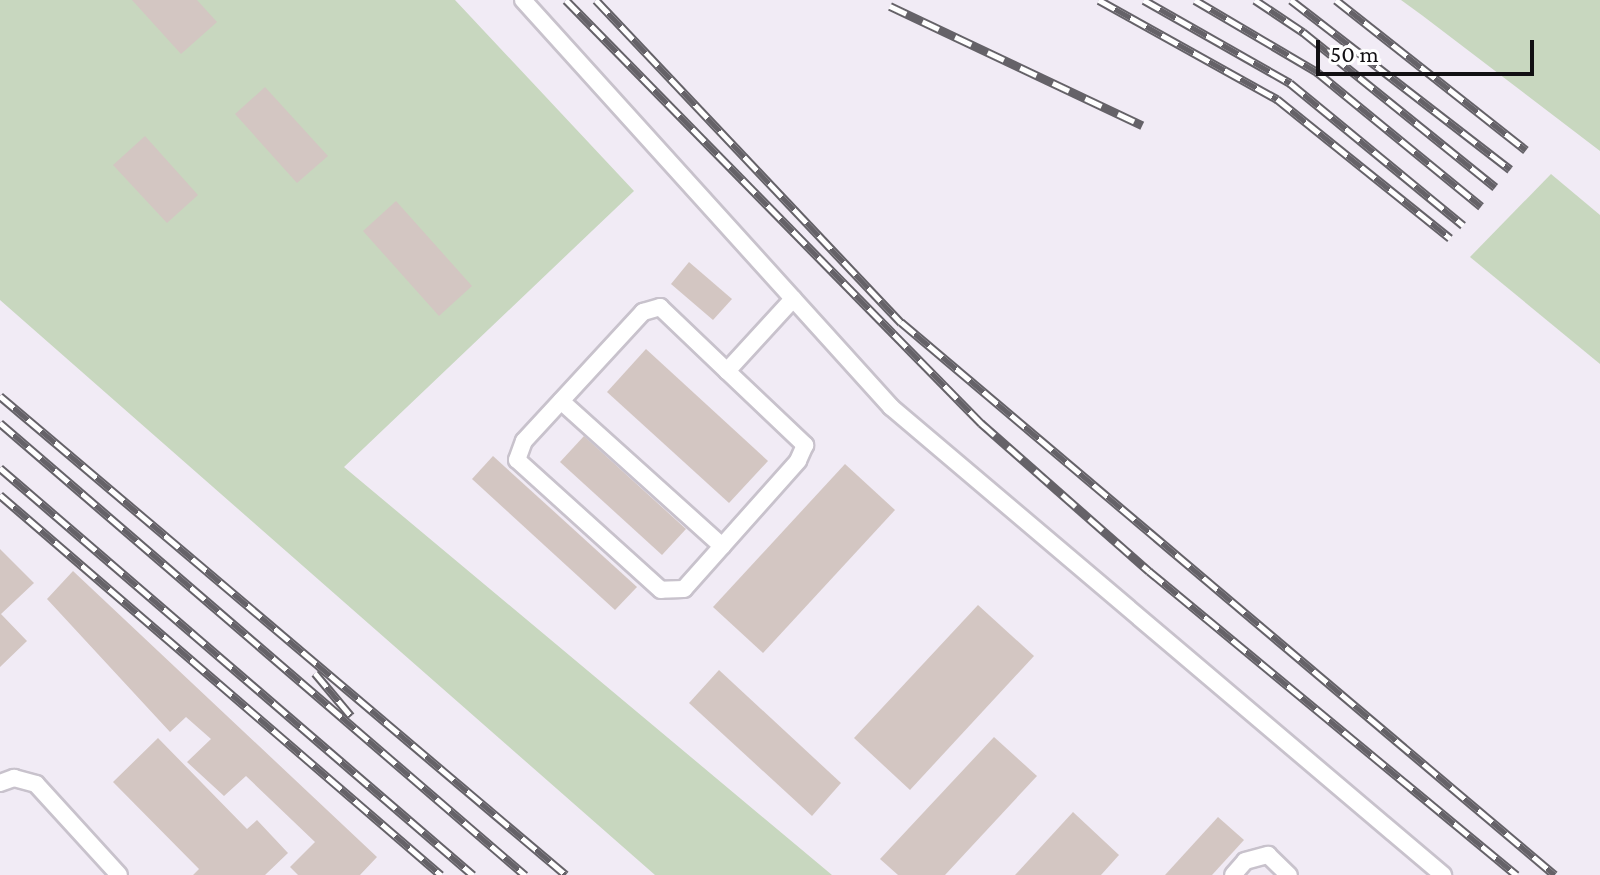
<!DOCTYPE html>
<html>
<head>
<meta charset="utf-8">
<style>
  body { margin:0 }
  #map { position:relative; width:1600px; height:875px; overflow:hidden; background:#f1ebf5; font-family:"Crimson Pro",serif }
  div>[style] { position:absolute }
  .green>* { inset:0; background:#c8d7bf }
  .building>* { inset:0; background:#d3c6c2 }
  .roads { filter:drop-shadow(2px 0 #c8c2cc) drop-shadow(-2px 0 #c8c2cc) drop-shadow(0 2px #c8c2cc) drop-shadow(0 -2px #c8c2cc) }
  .lane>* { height:16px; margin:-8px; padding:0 8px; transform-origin:8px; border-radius:8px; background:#fff }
  .rail>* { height:9px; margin-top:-4.5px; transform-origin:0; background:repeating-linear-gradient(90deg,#fff 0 18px,#656268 0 36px); box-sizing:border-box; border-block:2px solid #656268 }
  span { translate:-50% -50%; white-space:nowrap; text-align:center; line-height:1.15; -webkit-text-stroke:7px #fff; paint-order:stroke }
  .scale { position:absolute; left:1316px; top:40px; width:218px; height:36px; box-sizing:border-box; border:4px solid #121013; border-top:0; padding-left:10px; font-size:24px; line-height:28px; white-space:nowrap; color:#121013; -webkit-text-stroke:6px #fff; paint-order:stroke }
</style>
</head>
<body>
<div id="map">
  <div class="green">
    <i style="clip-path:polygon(0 0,455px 0,634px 191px,344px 467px,832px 875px,655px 875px,0 300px)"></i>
    <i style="clip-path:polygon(1401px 0,1600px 0,1600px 151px,1423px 16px)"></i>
    <i style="clip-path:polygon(1551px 174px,1600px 215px,1600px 364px,1470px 257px)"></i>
  </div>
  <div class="building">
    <i style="clip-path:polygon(132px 0,197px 0,217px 22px,181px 54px)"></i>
    <i style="clip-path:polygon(265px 87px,328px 156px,297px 183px,235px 114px)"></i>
    <i style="clip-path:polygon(145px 136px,198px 195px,167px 223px,113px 165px)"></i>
    <i style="clip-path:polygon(396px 201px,472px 286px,439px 316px,363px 231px)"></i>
    <i style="clip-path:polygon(689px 262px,732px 299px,713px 320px,671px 284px)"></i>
    <i style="clip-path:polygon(646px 349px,768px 461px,729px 503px,607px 392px)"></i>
    <i style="clip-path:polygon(584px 436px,686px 529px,662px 555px,560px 462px)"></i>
    <i style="clip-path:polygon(493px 456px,637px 587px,615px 610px,472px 479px)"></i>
    <i style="clip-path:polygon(845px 464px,895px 510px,763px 653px,713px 607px)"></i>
    <i style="clip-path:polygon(0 549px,34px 583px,1px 614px,27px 641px,0 667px)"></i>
    <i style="clip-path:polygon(73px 571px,377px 857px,360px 875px,298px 875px,290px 867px,315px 842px,246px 776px,224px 796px,187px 762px,211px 739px,186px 717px,170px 732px,47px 599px)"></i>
    <i style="clip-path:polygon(978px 605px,1034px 656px,910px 790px,854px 738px)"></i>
    <i style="clip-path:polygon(719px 670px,841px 783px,812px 816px,689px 703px)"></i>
    <i style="clip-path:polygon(994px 737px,1037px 776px,945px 875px,898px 875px,880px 859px)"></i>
    <i style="clip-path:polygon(158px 738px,247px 829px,257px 820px,288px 853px,265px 875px,193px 875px,199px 869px,113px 782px)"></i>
    <i style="clip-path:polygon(1073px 812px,1119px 855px,1101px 875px,1015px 875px)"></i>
    <i style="clip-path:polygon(1218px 817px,1244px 840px,1212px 875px,1165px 875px)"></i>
  </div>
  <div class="roads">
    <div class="lane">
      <i style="left:523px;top:0;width:549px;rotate:47.88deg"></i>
      <i style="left:891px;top:407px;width:724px;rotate:40.29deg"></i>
      <i style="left:727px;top:371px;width:108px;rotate:43.5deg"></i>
      <i style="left:805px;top:445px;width:17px;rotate:114deg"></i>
      <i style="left:798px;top:461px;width:171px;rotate:131.7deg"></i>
      <i style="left:684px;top:589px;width:23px;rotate:178deg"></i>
      <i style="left:661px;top:590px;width:194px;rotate:-137.9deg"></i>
      <i style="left:517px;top:460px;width:20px;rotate:-70deg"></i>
      <i style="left:524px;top:441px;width:176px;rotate:-47.3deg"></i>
      <i style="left:643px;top:312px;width:18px;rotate:-16deg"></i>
      <i style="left:660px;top:307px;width:93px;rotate:43.7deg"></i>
      <i style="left:727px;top:371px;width:98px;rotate:-47.5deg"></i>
      <i style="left:561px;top:401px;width:217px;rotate:42deg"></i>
      <i style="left:0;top:783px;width:15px;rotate:-20deg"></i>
      <i style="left:14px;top:778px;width:23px;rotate:15deg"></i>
      <i style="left:36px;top:784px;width:123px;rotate:47.6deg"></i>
      <i style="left:1233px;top:875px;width:18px;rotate:-49deg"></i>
      <i style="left:1245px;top:861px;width:24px;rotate:-15deg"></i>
      <i style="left:1268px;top:855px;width:29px;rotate:44deg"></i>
    </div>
  </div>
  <div class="rail">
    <i style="left:566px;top:0;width:593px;rotate:45.55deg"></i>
    <i style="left:981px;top:423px;width:224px;rotate:41.4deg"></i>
    <i style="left:1149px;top:571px;width:477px;rotate:39.6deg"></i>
    <i style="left:596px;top:0;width:444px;rotate:46.6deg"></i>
    <i style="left:901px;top:322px;width:856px;rotate:40.22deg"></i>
    <i style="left:1099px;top:0;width:204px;rotate:29.1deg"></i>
    <i style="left:1277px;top:99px;width:222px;rotate:38.8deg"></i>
    <i style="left:1144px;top:0;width:168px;rotate:29.6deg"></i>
    <i style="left:1290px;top:83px;width:224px;rotate:39.4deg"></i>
    <i style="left:1195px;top:0;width:142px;rotate:30.5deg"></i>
    <i style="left:1317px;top:72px;width:212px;rotate:39.3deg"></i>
    <i style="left:1255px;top:0;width:58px;rotate:33.7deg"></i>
    <i style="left:1303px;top:32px;width:247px;rotate:38.9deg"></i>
    <i style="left:1291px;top:0;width:277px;rotate:37.7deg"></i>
    <i style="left:1336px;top:0;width:242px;rotate:38.3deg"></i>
    <i style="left:890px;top:6px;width:279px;rotate:25.3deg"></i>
    <i style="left:0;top:396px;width:741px;rotate:40.24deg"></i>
    <i style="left:0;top:423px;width:693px;rotate:40.73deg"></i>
    <i style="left:0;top:468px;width:624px;rotate:40.71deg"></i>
    <i style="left:0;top:495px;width:582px;rotate:40.75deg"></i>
    <i style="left:315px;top:673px;width:56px;rotate:50.1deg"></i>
  </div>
  <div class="scale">50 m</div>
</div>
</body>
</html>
